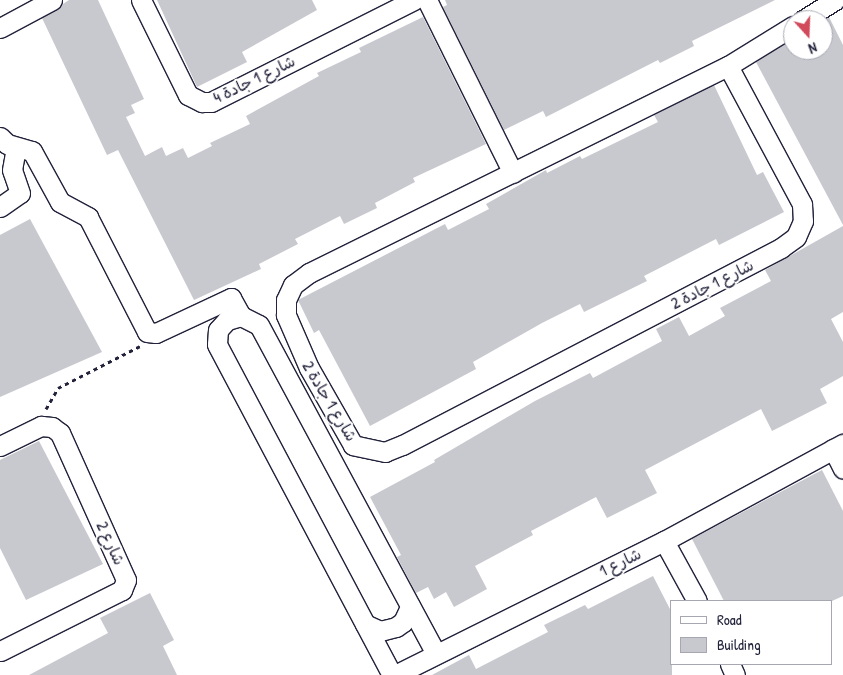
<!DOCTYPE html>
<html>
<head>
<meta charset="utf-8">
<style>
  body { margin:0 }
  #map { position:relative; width:843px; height:675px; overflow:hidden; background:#fff; font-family:"Patrick Hand","Playpen Sans Arabic",sans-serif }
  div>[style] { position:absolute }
  .building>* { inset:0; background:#c8c8cf }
  .path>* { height:3px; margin-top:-1.5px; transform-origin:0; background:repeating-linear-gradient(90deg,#22223b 0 4px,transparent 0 8px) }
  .roads { filter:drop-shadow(1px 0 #22223b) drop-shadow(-1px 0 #22223b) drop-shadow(0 1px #22223b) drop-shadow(0 -1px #22223b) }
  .minor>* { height:19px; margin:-9.5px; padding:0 9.5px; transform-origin:9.5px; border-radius:9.5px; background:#fff }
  span { translate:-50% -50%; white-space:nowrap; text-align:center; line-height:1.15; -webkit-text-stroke:4px #fff; paint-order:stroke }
  .street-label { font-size:16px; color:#22223b }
  .legend { position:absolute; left:670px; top:600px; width:162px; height:65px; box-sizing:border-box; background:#fff; border:1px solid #a7a7b1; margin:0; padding:6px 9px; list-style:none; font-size:15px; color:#22223b }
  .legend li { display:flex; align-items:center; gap:10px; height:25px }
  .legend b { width:25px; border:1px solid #a7a7b1 }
  .north { position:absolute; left:783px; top:10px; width:50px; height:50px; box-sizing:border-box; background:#fff; border:1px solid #a7a7b1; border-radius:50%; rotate:160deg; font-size:14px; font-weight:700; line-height:20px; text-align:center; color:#22223b }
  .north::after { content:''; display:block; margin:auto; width:18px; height:22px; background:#d1495b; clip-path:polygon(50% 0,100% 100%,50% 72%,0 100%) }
</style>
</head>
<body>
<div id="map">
  <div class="building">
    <i style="clip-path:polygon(69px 0,98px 0,144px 99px,131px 105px,135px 113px,126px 117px,145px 156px,162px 147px,166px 156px,183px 148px,188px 158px,212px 146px,210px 143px,250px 124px,246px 116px,319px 76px,317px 73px,361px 52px,359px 48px,423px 17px,486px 144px,413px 178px,415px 182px,375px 203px,377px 208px,344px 224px,340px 216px,295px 239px,298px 244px,259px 264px,261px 269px,194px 300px,118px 150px,107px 155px,42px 18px)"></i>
    <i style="clip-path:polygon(157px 0,312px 0,317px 10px,242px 52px,247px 62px,197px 87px)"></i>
    <i style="clip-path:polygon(445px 0,775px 0,692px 41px,694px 46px,660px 63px,658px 60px,546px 117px,543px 111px,504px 130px,443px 7px,447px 5px)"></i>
    <i style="clip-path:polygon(829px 17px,843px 45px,843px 225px,756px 62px,786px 43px,790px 50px,823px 50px,823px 21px)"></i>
    <i style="clip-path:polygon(714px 85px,757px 175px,763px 172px,784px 212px,719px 245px,716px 239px,644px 276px,647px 281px,584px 312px,580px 304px,542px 323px,473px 362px,476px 369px,370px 426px,319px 330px,314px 333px,298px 300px,445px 224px,448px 230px,489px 209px,486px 204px,546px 170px,547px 173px,580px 156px,582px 159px,658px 122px,654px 115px)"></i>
    <i style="clip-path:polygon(30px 219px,102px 352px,0 397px,0 235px)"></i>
    <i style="clip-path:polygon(843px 226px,843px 312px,831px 319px,843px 342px,843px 376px,820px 389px,827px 403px,772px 431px,761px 409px,645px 470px,657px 493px,607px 518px,596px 497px,531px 531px,533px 535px,475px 566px,487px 589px,454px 607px,446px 592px,434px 599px,428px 587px,416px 593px,397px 557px,401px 555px,370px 497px,435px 462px,434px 460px,535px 401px,590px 373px,593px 378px,662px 341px,656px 329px,679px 317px,689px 336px,725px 316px,720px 308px,771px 281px,765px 270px)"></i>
    <i style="clip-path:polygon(39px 441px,103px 564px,26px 600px,0 548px,0 460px)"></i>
    <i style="clip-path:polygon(822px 470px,843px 511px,843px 596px,832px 601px,724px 601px,692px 539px)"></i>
    <i style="clip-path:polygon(653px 576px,672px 613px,672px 675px,432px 675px,469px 655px,476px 669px,548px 632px,544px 625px,585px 605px,588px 609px)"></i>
    <i style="clip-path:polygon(150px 593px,174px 640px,163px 646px,177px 675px,29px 675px,108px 633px,100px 618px)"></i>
  </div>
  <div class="path">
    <i style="left:46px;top:409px;width:24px;rotate:-60deg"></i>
    <i style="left:58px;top:388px;width:92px;rotate:-27.1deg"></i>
  </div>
  <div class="roads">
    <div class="minor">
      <i style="left:141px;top:0;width:106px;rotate:63.7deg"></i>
      <i style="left:188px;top:95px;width:16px;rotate:27deg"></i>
      <i style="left:202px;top:102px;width:9px"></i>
      <i style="left:211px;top:102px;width:227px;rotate:-26.7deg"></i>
      <i style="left:427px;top:0;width:193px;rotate:63.6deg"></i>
      <i style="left:803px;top:20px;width:38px;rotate:-32deg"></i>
      <i style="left:0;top:28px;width:59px;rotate:-28.3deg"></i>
      <i style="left:728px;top:66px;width:157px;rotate:61.8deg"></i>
      <i style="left:802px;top:204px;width:17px;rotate:87deg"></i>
      <i style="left:803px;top:221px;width:17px;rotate:114deg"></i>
      <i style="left:796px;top:237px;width:19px;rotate:144deg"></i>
      <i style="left:781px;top:248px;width:427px;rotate:152.5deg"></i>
      <i style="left:402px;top:445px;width:18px;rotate:158deg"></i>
      <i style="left:385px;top:452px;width:33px;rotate:-168deg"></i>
      <i style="left:353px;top:445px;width:89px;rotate:-119.7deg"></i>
      <i style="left:309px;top:368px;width:58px;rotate:-113.5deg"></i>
      <i style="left:286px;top:315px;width:15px;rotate:-90deg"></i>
      <i style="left:286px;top:300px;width:17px;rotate:-65deg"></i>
      <i style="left:293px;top:285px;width:20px;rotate:-37deg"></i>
      <i style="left:309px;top:273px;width:467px;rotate:-26.3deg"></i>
      <i style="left:728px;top:66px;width:76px;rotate:-31.6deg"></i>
      <i style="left:0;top:137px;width:10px;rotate:45deg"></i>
      <i style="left:7px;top:144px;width:26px;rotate:16deg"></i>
      <i style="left:32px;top:151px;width:58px;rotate:61.2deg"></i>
      <i style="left:60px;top:202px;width:32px;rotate:28deg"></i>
      <i style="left:88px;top:217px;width:129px;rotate:62.8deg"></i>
      <i style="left:147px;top:332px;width:9px;rotate:6deg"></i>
      <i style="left:156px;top:333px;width:83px;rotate:-25deg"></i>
      <i style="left:231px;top:298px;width:21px;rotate:61deg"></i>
      <i style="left:0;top:207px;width:24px;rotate:-35deg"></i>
      <i style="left:20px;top:193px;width:24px;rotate:-109deg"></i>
      <i style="left:12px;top:170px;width:23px;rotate:-80deg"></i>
      <i style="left:0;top:446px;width:46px;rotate:-26deg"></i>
      <i style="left:41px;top:426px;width:11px;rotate:5deg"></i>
      <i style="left:52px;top:427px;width:10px;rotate:37deg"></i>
      <i style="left:60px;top:433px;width:161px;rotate:65.8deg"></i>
      <i style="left:126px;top:580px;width:11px;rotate:112deg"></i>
      <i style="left:122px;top:590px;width:136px;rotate:153.4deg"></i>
      <i style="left:833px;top:449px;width:22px;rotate:63deg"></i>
      <i style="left:664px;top:541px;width:68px;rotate:61.2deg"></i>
      <i style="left:365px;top:624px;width:17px;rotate:25deg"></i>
      <i style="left:380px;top:631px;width:16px;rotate:-14deg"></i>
      <i style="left:396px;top:627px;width:9px;rotate:-36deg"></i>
      <i style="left:403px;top:622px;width:17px;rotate:-65deg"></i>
      <i style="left:730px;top:664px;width:12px;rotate:66deg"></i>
      <i style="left:392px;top:675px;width:374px;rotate:-117.9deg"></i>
      <i style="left:217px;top:344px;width:14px;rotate:-86deg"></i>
      <i style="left:218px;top:330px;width:13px;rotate:-48deg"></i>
      <i style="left:227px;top:320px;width:15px;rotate:-16deg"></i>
      <i style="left:241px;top:316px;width:20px;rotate:27deg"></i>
      <i style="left:259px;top:325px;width:371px;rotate:61.7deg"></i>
      <i style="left:395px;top:675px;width:301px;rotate:-26.5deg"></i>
      <i style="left:664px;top:541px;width:204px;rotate:-28.5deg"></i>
    </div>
  </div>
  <div class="street-label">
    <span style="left:254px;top:79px;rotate:-26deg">شارع 1 جادة 4</span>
    <span style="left:712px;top:284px;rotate:-27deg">شارع 1 جادة 2</span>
    <span style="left:330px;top:401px;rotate:59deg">شارع 1 جادة 2</span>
    <span style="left:111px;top:543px;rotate:65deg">شارع 2</span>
    <span style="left:620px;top:562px;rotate:-26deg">شارع 1</span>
  </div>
  <ul class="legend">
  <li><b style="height:6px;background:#fff"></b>Road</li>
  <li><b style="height:14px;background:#c8c8cf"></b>Building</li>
  </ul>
  <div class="north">N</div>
</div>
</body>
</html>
